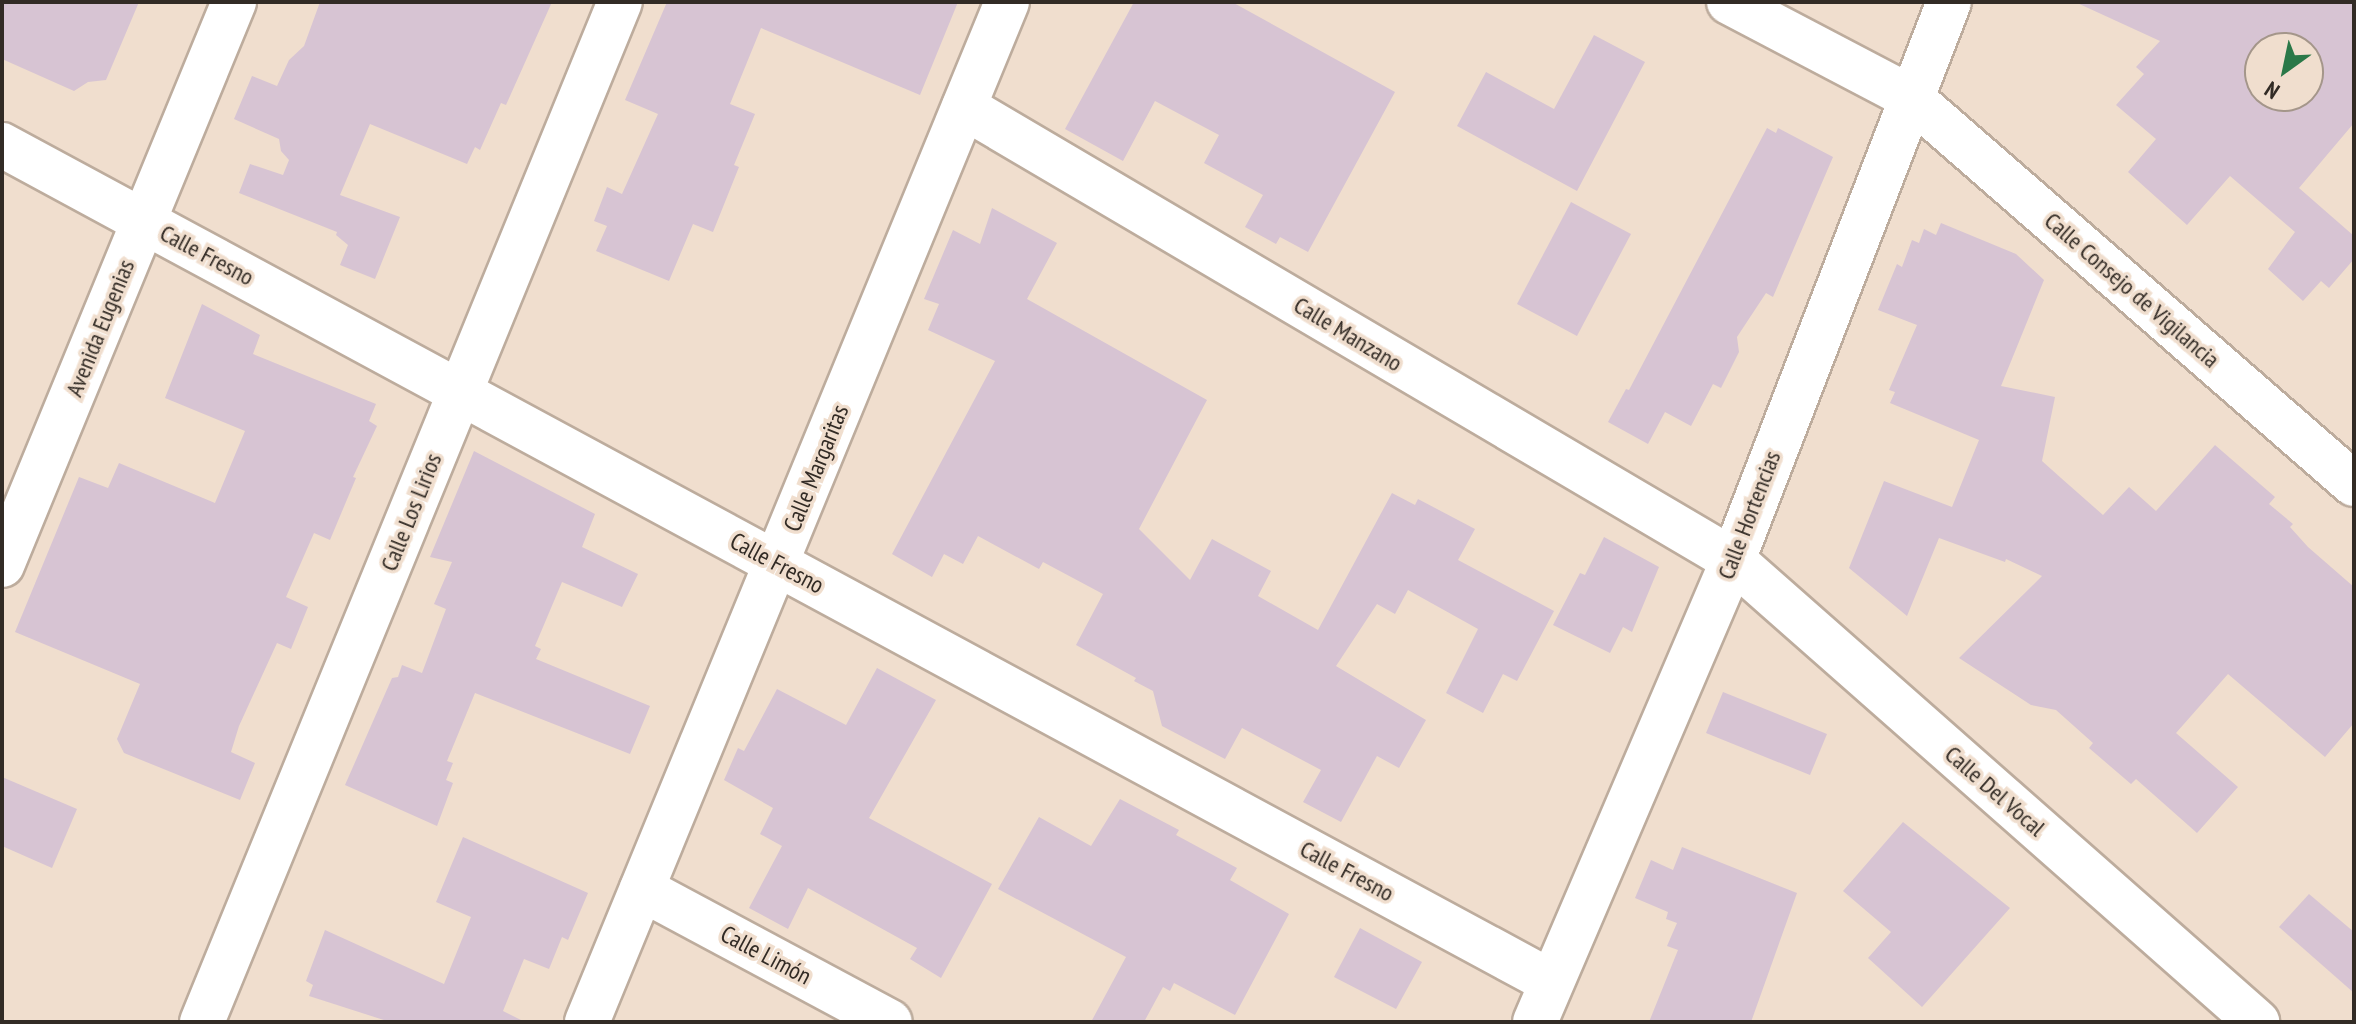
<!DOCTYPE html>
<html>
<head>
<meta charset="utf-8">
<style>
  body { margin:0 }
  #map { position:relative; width:2356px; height:1024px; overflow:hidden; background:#f0dece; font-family:"PT Sans Narrow",sans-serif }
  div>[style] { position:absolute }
  .building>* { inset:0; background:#d7c4d3 }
  .roads { filter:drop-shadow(2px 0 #bdac9d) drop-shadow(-2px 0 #bdac9d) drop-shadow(0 2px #bdac9d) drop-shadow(0 -2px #bdac9d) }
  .street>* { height:44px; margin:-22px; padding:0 22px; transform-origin:22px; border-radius:22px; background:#fff }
  .secondary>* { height:44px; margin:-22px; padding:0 22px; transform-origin:22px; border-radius:22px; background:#fff }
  span { translate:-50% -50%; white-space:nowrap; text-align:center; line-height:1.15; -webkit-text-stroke:7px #f0dece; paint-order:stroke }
  .street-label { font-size:24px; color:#322b25 }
  .frame { position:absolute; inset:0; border:4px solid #322b25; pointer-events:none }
  .north { position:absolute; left:2244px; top:32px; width:80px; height:80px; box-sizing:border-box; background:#f0dece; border:2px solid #a4968a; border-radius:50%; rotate:213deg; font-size:22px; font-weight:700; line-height:32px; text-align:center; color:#322b25 }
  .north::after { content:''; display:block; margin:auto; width:28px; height:36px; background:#2a7848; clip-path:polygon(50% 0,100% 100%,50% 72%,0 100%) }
</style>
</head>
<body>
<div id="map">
  <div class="building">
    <i style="clip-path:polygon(2px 2px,139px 2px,106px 80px,88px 82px,74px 91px,2px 59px)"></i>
    <i style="clip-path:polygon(320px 2px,552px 2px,506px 105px,501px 103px,480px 150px,475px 147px,467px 164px,370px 124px,340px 195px,400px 217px,375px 279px,340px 265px,348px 245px,336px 235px,337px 232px,239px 193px,250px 164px,283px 175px,289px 160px,281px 151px,279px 139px,234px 119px,252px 76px,277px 86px,289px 60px,304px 46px)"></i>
    <i style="clip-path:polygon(667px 2px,958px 2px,920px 95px,761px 28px,730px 104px,755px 114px,734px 165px,739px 167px,713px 232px,693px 224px,669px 281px,596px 251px,607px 226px,594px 221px,607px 187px,622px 194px,658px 114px,625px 100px)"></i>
    <i style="clip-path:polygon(1134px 2px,1232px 2px,1395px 92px,1308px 252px,1280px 237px,1276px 244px,1245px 227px,1263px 195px,1204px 163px,1219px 135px,1155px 101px,1123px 161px,1065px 129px)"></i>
    <i style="clip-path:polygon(evenodd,2075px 2px,2354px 2px,2354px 123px,2299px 188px,2354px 236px,2354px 259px,2329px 288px,2321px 281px,2303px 301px,2268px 269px,2295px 232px,2230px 176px,2187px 225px,2128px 172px,2156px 139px,2116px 105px,2144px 74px,2136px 67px,2160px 41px,2075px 2px,2260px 48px,2308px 48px,2308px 96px,2260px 96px,2260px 48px)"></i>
    <i style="clip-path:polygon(1594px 35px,1645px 62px,1577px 191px,1457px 126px,1486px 72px,1554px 109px)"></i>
    <i style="clip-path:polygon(1767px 128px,1776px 133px,1778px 128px,1833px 157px,1773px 297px,1766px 293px,1737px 337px,1739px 352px,1721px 388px,1713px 384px,1691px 426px,1665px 412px,1648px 444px,1608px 422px,1626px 389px,1629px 390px)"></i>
    <i style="clip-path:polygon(1571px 202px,1631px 234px,1577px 336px,1517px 304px)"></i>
    <i style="clip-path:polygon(992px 208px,1057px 243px,1027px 299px,1207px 400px,1139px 529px,1190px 580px,1212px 539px,1271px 571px,1258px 596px,1318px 630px,1392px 493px,1415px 505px,1418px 499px,1475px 529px,1458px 560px,1554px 611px,1517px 681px,1503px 674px,1483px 713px,1446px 693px,1478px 629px,1408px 590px,1395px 614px,1377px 604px,1336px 666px,1426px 720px,1399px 768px,1377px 756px,1341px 822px,1303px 802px,1321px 770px,1242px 728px,1225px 759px,1162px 726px,1153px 691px,1134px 681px,1136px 678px,1076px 645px,1103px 594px,1043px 562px,1039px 569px,978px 536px,963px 564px,944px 554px,932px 577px,892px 554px,995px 361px,928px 330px,939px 304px,924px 299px,953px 230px,980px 244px)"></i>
    <i style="clip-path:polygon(1941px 223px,2016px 254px,2044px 280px,2001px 386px,2055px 397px,2042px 461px,2061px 478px,2103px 515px,2129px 487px,2156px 511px,2215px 445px,2275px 497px,2269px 504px,2293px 524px,2290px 527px,2308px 547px,2354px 587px,2354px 723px,2325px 757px,2228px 674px,2176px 733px,2238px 787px,2197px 833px,2136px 779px,2131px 784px,2089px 748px,2093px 743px,2056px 710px,2031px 705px,1959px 658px,2042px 576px,2006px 559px,2005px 562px,1939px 538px,1907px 616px,1849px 568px,1884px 481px,1952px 507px,1979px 440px,1890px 403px,1895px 392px,1889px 390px,1917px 325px,1878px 310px,1897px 264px,1902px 267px,1912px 240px,1919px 243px,1924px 229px,1936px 235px)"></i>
    <i style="clip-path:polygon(202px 304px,260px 335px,253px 354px,376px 404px,369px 421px,377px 426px,353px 477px,356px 478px,330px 540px,314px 533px,286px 597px,308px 607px,291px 649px,277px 643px,239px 726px,231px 752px,255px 763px,240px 800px,124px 753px,117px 739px,140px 684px,15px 632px,79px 477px,108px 488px,119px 463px,215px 503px,245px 431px,165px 398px)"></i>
    <i style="clip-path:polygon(474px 451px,595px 514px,582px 547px,638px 574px,622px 607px,562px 582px,535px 646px,541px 649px,536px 659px,650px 706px,630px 754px,475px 693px,447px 761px,453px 763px,446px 780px,453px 783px,437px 826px,345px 785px,392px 678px,398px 677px,402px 665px,422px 673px,446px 609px,434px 604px,452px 562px,430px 557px)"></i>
    <i style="clip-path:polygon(1604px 537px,1659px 567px,1632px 632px,1623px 627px,1610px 653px,1553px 625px,1580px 573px,1585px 575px)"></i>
    <i style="clip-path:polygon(877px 668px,936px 700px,869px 818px,992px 884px,941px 978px,910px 959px,917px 948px,808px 888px,788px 929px,749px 908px,782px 846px,760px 834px,773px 808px,724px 780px,738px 748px,744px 751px,777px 689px,846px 725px)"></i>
    <i style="clip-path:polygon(1723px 692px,1827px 734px,1810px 775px,1706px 733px)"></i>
    <i style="clip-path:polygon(2px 777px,77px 809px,52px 868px,2px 846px)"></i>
    <i style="clip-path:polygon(1120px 799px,1179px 830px,1176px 835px,1237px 868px,1230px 880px,1289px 914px,1235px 1015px,1174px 983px,1170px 991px,1163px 987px,1144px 1022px,1091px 1022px,1126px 957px,998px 889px,1039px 817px,1091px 846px)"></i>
    <i style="clip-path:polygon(1903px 822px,2010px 908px,1922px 1007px,1868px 958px,1891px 932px,1843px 891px)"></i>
    <i style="clip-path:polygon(463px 837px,588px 893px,568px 940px,562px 937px,549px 969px,524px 959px,503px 1011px,525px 1022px,390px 1022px,309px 996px,313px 985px,306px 981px,325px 930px,444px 984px,471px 917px,436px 902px)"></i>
    <i style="clip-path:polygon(1682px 847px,1797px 893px,1751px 1022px,1649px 1022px,1678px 950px,1667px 946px,1677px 923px,1666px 919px,1668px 912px,1635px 898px,1651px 860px,1673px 870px)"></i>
    <i style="clip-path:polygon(2309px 894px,2354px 932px,2354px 993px,2279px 927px)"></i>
    <i style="clip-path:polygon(1360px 928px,1422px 962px,1396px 1009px,1334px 977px)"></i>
  </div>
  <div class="roads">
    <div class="street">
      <i style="left:1729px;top:2px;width:204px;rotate:27.7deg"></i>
      <i style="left:1910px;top:97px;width:589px;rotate:41.08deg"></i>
      <i style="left:964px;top:107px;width:893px;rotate:30.5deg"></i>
      <i style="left:1733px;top:560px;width:699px;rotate:41.4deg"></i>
      <i style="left:2px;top:145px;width:1761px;rotate:28.38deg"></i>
      <i style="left:2px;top:565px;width:609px;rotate:-67.6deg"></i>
      <i style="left:642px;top:889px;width:281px;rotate:28.2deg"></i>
      <i style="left:202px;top:1022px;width:1102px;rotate:-67.72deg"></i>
      <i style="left:587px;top:1022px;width:1103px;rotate:-67.62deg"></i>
    </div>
    <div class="secondary">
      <i style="left:1535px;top:1022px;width:503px;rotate:-66.8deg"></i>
      <i style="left:1733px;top:560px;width:598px;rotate:-68.84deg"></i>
    </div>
  </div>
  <div class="street-label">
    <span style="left:207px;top:255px;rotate:28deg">Calle Fresno</span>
    <span style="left:2132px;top:290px;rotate:41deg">Calle Consejo de Vigilancia</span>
    <span style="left:100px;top:328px;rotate:-68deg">Avenida Eugenias</span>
    <span style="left:1348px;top:334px;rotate:31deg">Calle Manzano</span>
    <span style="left:816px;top:468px;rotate:-68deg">Calle Margaritas</span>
    <span style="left:411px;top:512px;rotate:-68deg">Calle Los Lirios</span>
    <span style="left:1749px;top:515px;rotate:-69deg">Calle Hortencias</span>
    <span style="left:777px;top:563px;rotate:28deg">Calle Fresno</span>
    <span style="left:1995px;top:791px;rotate:41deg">Calle Del Vocal</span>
    <span style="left:1347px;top:871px;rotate:28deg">Calle Fresno</span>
    <span style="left:766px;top:955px;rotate:28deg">Calle Limón</span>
  </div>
  <div class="frame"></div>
  <div class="north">N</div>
</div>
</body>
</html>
